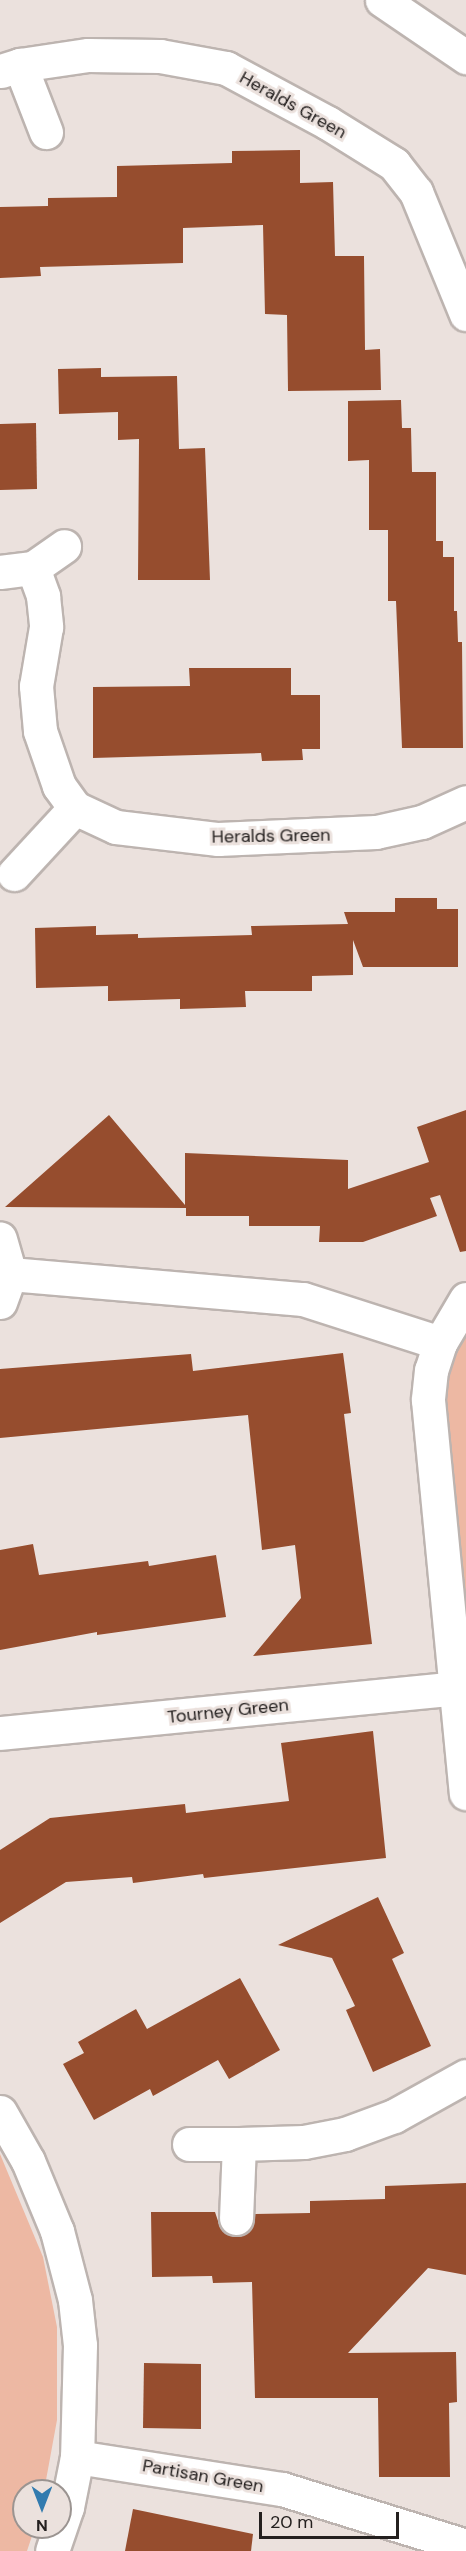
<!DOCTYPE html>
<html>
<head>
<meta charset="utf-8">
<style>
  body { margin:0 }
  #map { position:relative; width:466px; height:2551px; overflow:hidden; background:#ebe1dd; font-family:"DM Sans",sans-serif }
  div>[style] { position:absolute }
  .green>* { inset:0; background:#edb8a3 }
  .building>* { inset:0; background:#964d2e }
  .roads { filter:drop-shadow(2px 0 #bdb4b0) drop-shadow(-2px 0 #bdb4b0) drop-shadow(0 2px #bdb4b0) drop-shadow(0 -2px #bdb4b0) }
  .street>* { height:33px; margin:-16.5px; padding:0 16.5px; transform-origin:16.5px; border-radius:16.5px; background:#fff }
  span { translate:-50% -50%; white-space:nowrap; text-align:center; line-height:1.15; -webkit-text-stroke:6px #ebe1dd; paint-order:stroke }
  .street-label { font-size:18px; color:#24201f }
  .north { position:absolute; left:12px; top:2479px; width:60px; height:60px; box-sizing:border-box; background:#ebe1dd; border:2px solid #9b9491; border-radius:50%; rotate:180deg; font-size:16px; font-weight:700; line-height:24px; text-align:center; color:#24201f }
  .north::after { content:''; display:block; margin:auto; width:21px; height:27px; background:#327baf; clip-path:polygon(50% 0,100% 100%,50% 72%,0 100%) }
  .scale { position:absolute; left:259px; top:2512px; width:140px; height:27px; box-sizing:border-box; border:3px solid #24201f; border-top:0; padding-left:8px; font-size:18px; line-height:21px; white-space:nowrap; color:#24201f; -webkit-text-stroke:4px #ebe1dd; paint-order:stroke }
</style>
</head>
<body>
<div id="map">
  <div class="green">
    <i style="clip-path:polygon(466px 1328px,466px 1613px,444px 1402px,449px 1365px)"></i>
    <i style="clip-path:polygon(0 2154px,43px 2257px,57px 2327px,57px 2420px,44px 2491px,24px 2491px,24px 2527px,35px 2527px,27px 2551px,0 2551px)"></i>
  </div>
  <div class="building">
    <i style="clip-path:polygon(300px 150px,300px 183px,333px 182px,335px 256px,364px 256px,365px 350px,380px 349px,381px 390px,288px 391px,287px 315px,265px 314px,263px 225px,183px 228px,183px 263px,40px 267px,41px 276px,0 278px,0 207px,48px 206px,48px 198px,117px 197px,117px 166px,232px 163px,232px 151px)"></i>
    <i style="clip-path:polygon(101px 368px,101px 377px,177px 376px,179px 449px,205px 448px,210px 580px,138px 580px,139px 439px,118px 440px,118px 412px,59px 414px,58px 369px)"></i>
    <i style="clip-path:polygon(401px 400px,402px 428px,411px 428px,412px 472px,436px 472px,436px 541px,443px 541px,443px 557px,454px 557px,454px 611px,457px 611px,458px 642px,462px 642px,463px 748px,402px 748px,396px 601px,388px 601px,388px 530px,369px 530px,369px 460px,348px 461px,348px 401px)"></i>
    <i style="clip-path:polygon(36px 423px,37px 489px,0 490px,0 424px)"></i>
    <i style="clip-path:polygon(189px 668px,291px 668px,291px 695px,320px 695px,320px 749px,302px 749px,303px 760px,262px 761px,261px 753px,93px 758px,93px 687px,190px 686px)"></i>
    <i style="clip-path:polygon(395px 898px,437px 898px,437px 909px,458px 909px,458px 967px,363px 967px,353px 940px,353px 975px,312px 976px,312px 991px,245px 991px,246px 1007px,180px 1009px,180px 999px,108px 1001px,108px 986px,36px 988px,35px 928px,96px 926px,96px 935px,138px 934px,138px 938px,252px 935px,251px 926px,348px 924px,344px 912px,395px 912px)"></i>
    <i style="clip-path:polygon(466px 1110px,466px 1251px,460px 1252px,440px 1195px,430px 1198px,437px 1216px,363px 1242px,319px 1242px,320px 1226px,249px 1226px,249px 1216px,186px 1216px,186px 1208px,5px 1207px,109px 1115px,185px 1205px,185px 1153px,348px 1160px,348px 1189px,429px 1162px,417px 1127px)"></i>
    <i style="clip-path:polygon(343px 1353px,351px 1413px,344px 1414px,372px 1644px,253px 1656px,301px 1598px,295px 1545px,262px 1550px,248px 1415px,0 1438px,0 1369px,191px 1354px,193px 1371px)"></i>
    <i style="clip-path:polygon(33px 1544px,39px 1575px,148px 1561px,149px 1566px,216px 1555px,226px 1617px,97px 1635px,97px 1632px,0 1650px,0 1550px)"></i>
    <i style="clip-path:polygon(373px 1731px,386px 1858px,204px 1878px,203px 1874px,133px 1883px,132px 1877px,66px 1882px,0 1923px,0 1850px,50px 1818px,185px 1804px,186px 1813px,289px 1801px,281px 1743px)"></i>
    <i style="clip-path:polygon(378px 1897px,404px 1953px,392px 1959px,431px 2046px,373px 2072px,346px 2010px,355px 2006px,332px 1958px,278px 1945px)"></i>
    <i style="clip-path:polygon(240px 1978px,280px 2050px,229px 2079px,218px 2060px,153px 2096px,150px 2089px,94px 2120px,63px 2064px,84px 2053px,78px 2042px,136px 2009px,147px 2029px)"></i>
    <i style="clip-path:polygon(466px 2183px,466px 2275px,428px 2268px,348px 2353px,456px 2352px,457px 2402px,449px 2403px,450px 2477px,379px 2477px,378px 2398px,255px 2398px,252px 2282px,213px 2283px,212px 2276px,152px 2277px,151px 2212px,215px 2212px,220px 2227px,236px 2237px,251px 2228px,255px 2214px,310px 2213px,310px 2201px,385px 2199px,385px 2186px)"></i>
    <i style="clip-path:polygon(144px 2363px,201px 2364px,201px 2429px,143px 2428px)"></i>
    <i style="clip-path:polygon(133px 2509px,253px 2534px,251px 2551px,125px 2551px)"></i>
  </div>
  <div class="roads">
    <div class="street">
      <i style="left:382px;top:0;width:102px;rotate:34.2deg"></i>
      <i style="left:20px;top:65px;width:69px;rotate:-8.4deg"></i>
      <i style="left:88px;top:55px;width:72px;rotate:0.8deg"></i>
      <i style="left:160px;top:56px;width:67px;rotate:10.3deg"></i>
      <i style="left:226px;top:68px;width:116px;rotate:28.3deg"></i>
      <i style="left:328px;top:123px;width:78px;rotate:31.8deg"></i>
      <i style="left:394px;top:164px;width:36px;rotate:52deg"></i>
      <i style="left:416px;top:192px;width:132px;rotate:67.7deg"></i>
      <i style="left:1px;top:71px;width:20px;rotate:-18deg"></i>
      <i style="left:20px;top:65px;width:72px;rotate:68.8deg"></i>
      <i style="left:33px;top:568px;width:30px;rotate:70deg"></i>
      <i style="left:43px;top:596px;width:31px;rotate:84deg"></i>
      <i style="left:46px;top:627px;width:60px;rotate:99.6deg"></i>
      <i style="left:36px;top:686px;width:45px;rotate:84.9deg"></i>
      <i style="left:40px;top:731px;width:58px;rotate:70.9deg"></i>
      <i style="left:59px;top:786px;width:27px;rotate:54deg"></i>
      <i style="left:75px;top:808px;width:45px;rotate:24.9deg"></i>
      <i style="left:116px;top:827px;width:103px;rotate:6.7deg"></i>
      <i style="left:218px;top:839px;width:158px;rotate:-2.5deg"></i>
      <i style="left:376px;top:832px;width:47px;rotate:-12.3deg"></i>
      <i style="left:422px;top:822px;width:48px;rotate:-24.4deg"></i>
      <i style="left:0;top:572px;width:33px;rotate:-7deg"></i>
      <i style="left:33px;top:568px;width:38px;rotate:-35deg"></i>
      <i style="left:14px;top:874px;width:90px;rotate:-47.3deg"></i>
      <i style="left:10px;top:1274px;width:294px;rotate:4.9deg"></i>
      <i style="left:303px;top:1299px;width:144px;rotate:17.8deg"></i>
      <i style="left:466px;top:1299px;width:51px;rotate:120.6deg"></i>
      <i style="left:440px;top:1343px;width:28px;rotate:108deg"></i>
      <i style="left:431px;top:1370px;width:30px;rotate:96deg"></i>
      <i style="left:428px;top:1400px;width:395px;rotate:84.5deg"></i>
      <i style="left:0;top:1302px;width:30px;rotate:-70deg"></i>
      <i style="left:10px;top:1274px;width:37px;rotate:-106deg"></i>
      <i style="left:0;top:1733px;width:457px;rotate:-5.6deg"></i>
      <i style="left:0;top:2112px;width:56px;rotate:60.3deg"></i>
      <i style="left:28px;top:2161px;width:76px;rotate:67.5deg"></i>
      <i style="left:57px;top:2231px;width:71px;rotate:75.4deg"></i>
      <i style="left:75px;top:2300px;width:45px;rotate:83.7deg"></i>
      <i style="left:80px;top:2345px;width:112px;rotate:91.5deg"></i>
      <i style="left:77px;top:2457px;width:51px;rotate:101.3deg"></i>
      <i style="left:67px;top:2507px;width:46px;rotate:108.8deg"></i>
      <i style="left:189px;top:2144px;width:50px"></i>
      <i style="left:239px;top:2144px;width:74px;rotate:92.3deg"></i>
      <i style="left:239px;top:2144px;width:65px;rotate:-1.8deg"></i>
      <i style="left:304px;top:2142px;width:42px;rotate:-11deg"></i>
      <i style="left:345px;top:2134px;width:52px;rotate:-20.2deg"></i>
      <i style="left:394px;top:2116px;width:82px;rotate:-29.1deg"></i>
      <i style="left:77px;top:2457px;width:207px;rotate:8.9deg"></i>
      <i style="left:282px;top:2489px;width:193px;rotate:17.2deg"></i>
    </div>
  </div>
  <div class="street-label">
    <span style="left:293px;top:105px;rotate:29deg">Heralds Green</span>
    <span style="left:271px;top:836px;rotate:-1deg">Heralds Green</span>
    <span style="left:228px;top:1711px;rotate:-6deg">Tourney Green</span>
    <span style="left:203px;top:2476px;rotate:10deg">Partisan Green</span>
  </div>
  <div class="north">N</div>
  <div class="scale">20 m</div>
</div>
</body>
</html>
